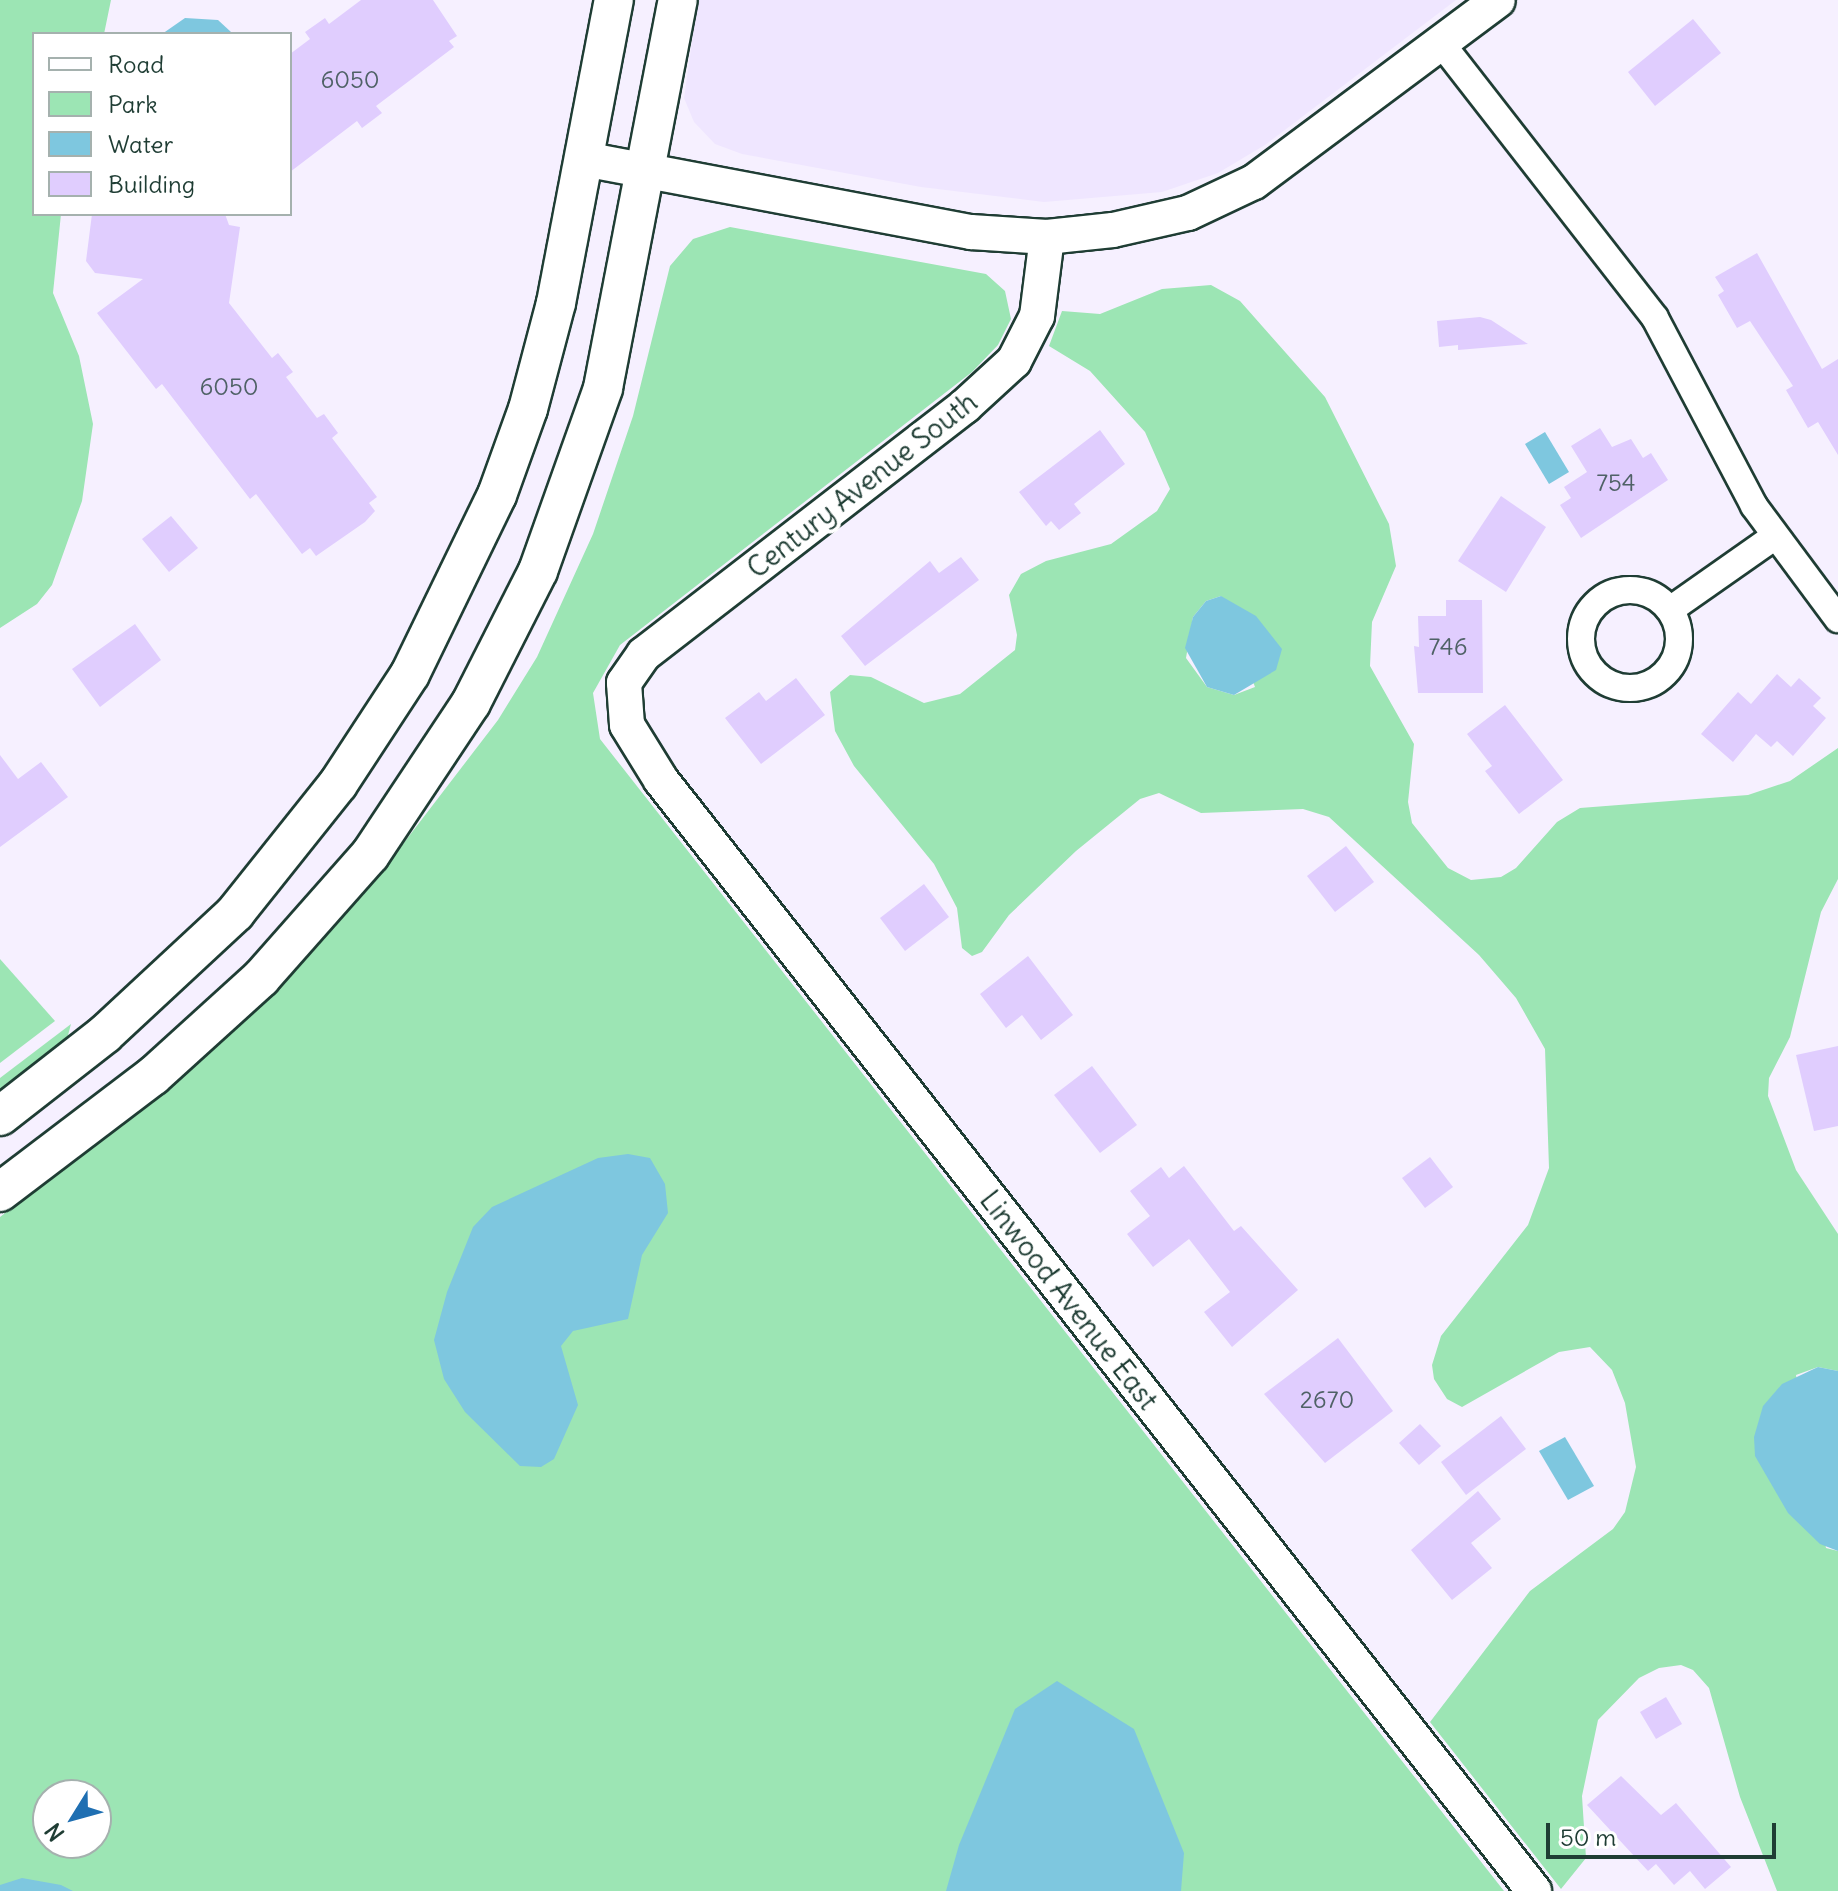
<!DOCTYPE html>
<html>
<head>
<meta charset="utf-8">
<style>
  body { margin:0 }
  #map { position:relative; width:1838px; height:1891px; overflow:hidden; background:#f6f0ff; font-family:Delius,sans-serif }
  div>[style] { position:absolute }
  .built>* { inset:0; background:#efe6ff }
  .green>* { inset:0; background:#9ce5b4 }
  .water>* { inset:0; background:#7ec7df }
  .building>* { inset:0; background:#e0cdfe }
  .roads { filter:drop-shadow(2px 0 #1f3d34) drop-shadow(-2px 0 #1f3d34) drop-shadow(0 2px #1f3d34) drop-shadow(0 -2px #1f3d34) }
  .minor>* { height:26px; margin:-13px; padding:0 13px; transform-origin:13px; border-radius:13px; background:#fff }
  .minor>.ring { margin:-13px; padding:0; box-sizing:content-box; background:none; border:26px solid #fff; border-radius:50% }
  .tertiary>* { height:34px; margin:-17px; padding:0 17px; transform-origin:17px; border-radius:17px; background:#fff }
  .secondary>* { height:38px; margin:-19px; padding:0 19px; transform-origin:19px; border-radius:19px; background:#fff }
  span { translate:-50% -50%; white-space:nowrap; text-align:center; line-height:1.15; -webkit-text-stroke:8px #fff; paint-order:stroke }
  .number-label { font-size:24px; color:#4f6166 }
  .number-label span { -webkit-text-stroke-width:0 }
  .street-label { font-size:28px; color:#1f3d34 }
  .legend { position:absolute; left:32px; top:32px; width:260px; height:184px; box-sizing:border-box; background:#fff; border:2px solid #a5b1ae; margin:0; padding:10px 14px; list-style:none; font-size:24px; color:#1f3d34 }
  .legend li { display:flex; align-items:center; gap:16px; height:40px }
  .legend b { width:40px; border:2px solid #a5b1ae }
  .north { position:absolute; left:32px; top:1779px; width:80px; height:80px; box-sizing:border-box; background:#fff; border:2px solid #a5b1ae; border-radius:50%; rotate:233deg; font-size:22px; font-weight:700; line-height:32px; text-align:center; color:#1f3d34 }
  .north::after { content:''; display:block; margin:auto; width:28px; height:36px; background:#1f6fb2; clip-path:polygon(50% 0,100% 100%,50% 72%,0 100%) }
  .scale { position:absolute; left:1546px; top:1823px; width:230px; height:36px; box-sizing:border-box; border:4px solid #1f3d34; border-top:0; padding-left:10px; font-size:24px; line-height:28px; white-space:nowrap; color:#1f3d34; -webkit-text-stroke:6px #fff; paint-order:stroke }
</style>
</head>
<body>
<div id="map">
  <div class="built">
    <i style="clip-path:polygon(698px 0,1456px 0,1265px 145px,1218px 173px,1162px 192px,1044px 202px,921px 187px,742px 154px,715px 144px,694px 122px,684px 98px)"></i>
  </div>
  <div class="green">
    <i style="clip-path:polygon(0 0,111px 0,104px 34px,34px 34px,34px 214px,61px 214px,53px 293px,79px 356px,93px 424px,82px 501px,52px 585px,37px 604px,0 628px)"></i>
    <i style="clip-path:polygon(evenodd,730px 227px,986px 274px,1005px 291px,1011px 319px,998px 345px,972px 372px,620px 645px,593px 693px,600px 739px,1504px 1891px,0 1891px,0 1217px,184px 1075px,274px 992px,370px 887px,498px 720px,537px 657px,593px 534px,633px 416px,670px 266px,693px 239px,730px 227px,48px 1795px,96px 1795px,96px 1843px,48px 1843px,48px 1795px)"></i>
    <i style="clip-path:polygon(evenodd,1211px 285px,1240px 301px,1325px 397px,1389px 524px,1396px 566px,1372px 622px,1370px 666px,1414px 744px,1408px 802px,1412px 823px,1448px 868px,1471px 880px,1501px 877px,1516px 868px,1557px 822px,1580px 808px,1748px 795px,1790px 781px,1838px 748px,1838px 879px,1821px 912px,1790px 1037px,1769px 1078px,1768px 1096px,1796px 1170px,1838px 1234px,1838px 1371px,1818px 1367px,1796px 1375px,1826px 1548px,1838px 1551px,1838px 1891px,1777px 1891px,1740px 1797px,1709px 1688px,1693px 1670px,1681px 1665px,1659px 1668px,1639px 1678px,1598px 1720px,1582px 1796px,1586px 1858px,1561px 1889px,1430px 1722px,1530px 1591px,1613px 1529px,1625px 1512px,1636px 1467px,1625px 1403px,1612px 1370px,1590px 1347px,1559px 1352px,1462px 1407px,1447px 1399px,1434px 1379px,1432px 1365px,1441px 1336px,1528px 1225px,1549px 1168px,1545px 1049px,1516px 998px,1479px 955px,1329px 817px,1303px 809px,1201px 813px,1159px 793px,1140px 799px,1076px 851px,1009px 915px,982px 952px,972px 956px,962px 948px,957px 908px,934px 864px,854px 766px,835px 731px,830px 692px,850px 675px,871px 677px,924px 703px,960px 694px,1015px 650px,1017px 635px,1009px 595px,1021px 574px,1046px 561px,1111px 544px,1157px 511px,1170px 489px,1145px 432px,1090px 371px,1049px 346px,1062px 311px,1100px 314px,1162px 289px,1211px 285px,1221px 596px,1255px 687px,1234px 695px,1207px 687px,1186px 658px,1193px 617px,1206px 601px,1221px 596px)"></i>
    <i style="clip-path:polygon(0 959px,55px 1021px,0 1063px)"></i>
    <i style="clip-path:polygon(71px 1024px,67px 1039px,0 1091px,0 1078px)"></i>
  </div>
  <div class="water">
    <i style="clip-path:polygon(185px 18px,218px 20px,231px 32px,162px 34px)"></i>
    <i style="clip-path:polygon(1545px 432px,1569px 472px,1549px 484px,1525px 444px)"></i>
    <i style="clip-path:polygon(1221px 596px,1256px 616px,1282px 649px,1276px 670px,1234px 695px,1207px 687px,1185px 648px,1193px 617px,1206px 601px)"></i>
    <i style="clip-path:polygon(628px 1154px,650px 1158px,665px 1184px,668px 1213px,642px 1255px,628px 1319px,573px 1331px,561px 1346px,578px 1405px,554px 1459px,541px 1467px,520px 1466px,465px 1412px,444px 1379px,434px 1340px,447px 1292px,473px 1227px,492px 1207px,598px 1158px)"></i>
    <i style="clip-path:polygon(1818px 1367px,1838px 1371px,1838px 1551px,1820px 1544px,1788px 1513px,1755px 1456px,1754px 1437px,1763px 1406px,1782px 1384px)"></i>
    <i style="clip-path:polygon(1565px 1437px,1594px 1486px,1568px 1500px,1539px 1451px)"></i>
    <i style="clip-path:polygon(1057px 1681px,1134px 1729px,1184px 1853px,1181px 1891px,946px 1891px,959px 1845px,1015px 1709px)"></i>
    <i style="clip-path:polygon(22px 1878px,61px 1885px,73px 1891px,0 1891px,0 1885px)"></i>
  </div>
  <div class="building">
    <i style="clip-path:polygon(361px 0,433px 0,457px 36px,449px 41px,454px 47px,376px 106px,382px 113px,362px 128px,357px 121px,290px 172px,290px 54px,310px 39px,305px 32px,325px 18px,329px 24px)"></i>
    <i style="clip-path:polygon(1693px 19px,1721px 53px,1655px 106px,1628px 72px)"></i>
    <i style="clip-path:polygon(92px 214px,225px 214px,229px 225px,240px 227px,229px 303px,272px 358px,278px 353px,293px 372px,286px 377px,317px 418px,324px 414px,338px 433px,332px 438px,377px 497px,369px 503px,375px 511px,365px 522px,316px 556px,310px 548px,302px 554px,256px 494px,250px 499px,162px 384px,156px 389px,97px 313px,143px 279px,95px 273px,86px 261px)"></i>
    <i style="clip-path:polygon(1757px 253px,1822px 369px,1838px 359px,1838px 455px,1818px 422px,1808px 428px,1786px 390px,1793px 386px,1750px 321px,1737px 328px,1718px 295px,1724px 291px,1715px 277px)"></i>
    <i style="clip-path:polygon(1480px 317px,1491px 320px,1528px 344px,1458px 350px,1458px 345px,1439px 347px,1437px 321px)"></i>
    <i style="clip-path:polygon(1600px 428px,1612px 447px,1631px 439px,1643px 458px,1651px 453px,1668px 480px,1581px 538px,1560px 505px,1571px 498px,1564px 487px,1587px 472px,1571px 446px)"></i>
    <i style="clip-path:polygon(1100px 430px,1125px 464px,1074px 504px,1081px 513px,1059px 530px,1051px 521px,1046px 526px,1019px 492px)"></i>
    <i style="clip-path:polygon(1501px 496px,1546px 527px,1506px 592px,1458px 561px)"></i>
    <i style="clip-path:polygon(171px 516px,198px 548px,169px 572px,142px 539px)"></i>
    <i style="clip-path:polygon(961px 557px,979px 580px,865px 666px,841px 636px,930px 561px,939px 573px)"></i>
    <i style="clip-path:polygon(1446px 600px,1482px 600px,1483px 693px,1418px 693px,1414px 646px,1419px 647px,1418px 616px,1446px 616px)"></i>
    <i style="clip-path:polygon(135px 624px,161px 660px,100px 707px,72px 669px)"></i>
    <i style="clip-path:polygon(1777px 674px,1791px 687px,1799px 678px,1821px 698px,1813px 706px,1826px 718px,1793px 756px,1777px 741px,1771px 747px,1756px 734px,1733px 762px,1701px 734px,1738px 692px,1751px 704px)"></i>
    <i style="clip-path:polygon(796px 678px,825px 715px,761px 764px,725px 718px,759px 692px,766px 701px)"></i>
    <i style="clip-path:polygon(1505px 705px,1563px 780px,1519px 814px,1485px 771px,1492px 766px,1467px 734px)"></i>
    <i style="clip-path:polygon(0 755px,18px 779px,41px 762px,68px 797px,0 847px)"></i>
    <i style="clip-path:polygon(1346px 846px,1374px 882px,1335px 912px,1307px 876px)"></i>
    <i style="clip-path:polygon(924px 884px,949px 917px,905px 951px,880px 918px)"></i>
    <i style="clip-path:polygon(1028px 956px,1073px 1015px,1041px 1040px,1022px 1015px,1006px 1028px,980px 994px)"></i>
    <i style="clip-path:polygon(1838px 1046px,1838px 1126px,1814px 1131px,1796px 1055px)"></i>
    <i style="clip-path:polygon(1092px 1066px,1137px 1125px,1100px 1153px,1054px 1095px)"></i>
    <i style="clip-path:polygon(1430px 1157px,1453px 1187px,1425px 1208px,1402px 1178px)"></i>
    <i style="clip-path:polygon(1184px 1166px,1234px 1231px,1241px 1226px,1298px 1290px,1232px 1347px,1204px 1312px,1230px 1292px,1189px 1239px,1153px 1267px,1127px 1234px,1150px 1216px,1130px 1191px,1161px 1167px,1169px 1178px)"></i>
    <i style="clip-path:polygon(1338px 1338px,1393px 1411px,1325px 1463px,1264px 1394px)"></i>
    <i style="clip-path:polygon(1501px 1416px,1526px 1449px,1466px 1495px,1441px 1462px)"></i>
    <i style="clip-path:polygon(1420px 1424px,1441px 1446px,1419px 1465px,1399px 1443px)"></i>
    <i style="clip-path:polygon(1478px 1491px,1501px 1519px,1471px 1543px,1492px 1568px,1452px 1600px,1411px 1550px)"></i>
    <i style="clip-path:polygon(1666px 1697px,1682px 1724px,1656px 1739px,1640px 1712px)"></i>
    <i style="clip-path:polygon(1621px 1776px,1661px 1815px,1676px 1803px,1731px 1867px,1705px 1889px,1690px 1871px,1674px 1885px,1656px 1864px,1648px 1871px,1587px 1805px)"></i>
  </div>
  <div class="roads">
    <div class="minor">
      <i style="left:1441px;top:43px;width:348px;rotate:52.1deg"></i>
      <i style="left:1655px;top:318px;width:212px;rotate:62.2deg"></i>
      <i style="left:1754px;top:506px;width:141px;rotate:53.4deg"></i>
      <i class="ring" style="left:1581px;top:590px;width:72px;height:72px"></i>
      <i style="left:1670px;top:610px;width:127px;rotate:-35.1deg"></i>
    </div>
    <div class="tertiary">
      <i style="left:584px;top:159px;width:394px;rotate:10.7deg"></i>
      <i style="left:971px;top:232px;width:76px;rotate:3.8deg"></i>
      <i style="left:1047px;top:237px;width:66px;rotate:-6.1deg"></i>
      <i style="left:1113px;top:230px;width:77px;rotate:-12.8deg"></i>
      <i style="left:1188px;top:213px;width:73px;rotate:-25.2deg"></i>
      <i style="left:1254px;top:182px;width:304px;rotate:-36.7deg"></i>
      <i style="left:1047px;top:237px;width:80px;rotate:97.2deg"></i>
      <i style="left:1037px;top:316px;width:51px;rotate:117.1deg"></i>
      <i style="left:1014px;top:361px;width:67px;rotate:137.4deg"></i>
      <i style="left:965px;top:406px;width:406px;rotate:142.3deg"></i>
      <i style="left:644px;top:654px;width:35px;rotate:125deg"></i>
      <i style="left:624px;top:683px;width:42px;rotate:85.9deg"></i>
      <i style="left:627px;top:725px;width:65px;rotate:58.3deg"></i>
      <i style="left:661px;top:780px;width:1413px;rotate:51.84deg"></i>
    </div>
    <div class="secondary">
      <i style="left:0;top:1116px;width:133px;rotate:-38deg"></i>
      <i style="left:105px;top:1034px;width:178px;rotate:-42.9deg"></i>
      <i style="left:235px;top:913px;width:165px;rotate:-51.4deg"></i>
      <i style="left:338px;top:784px;width:131px;rotate:-56.8deg"></i>
      <i style="left:410px;top:674px;width:199px;rotate:-64.1deg"></i>
      <i style="left:497px;top:495px;width:91px;rotate:-70.2deg"></i>
      <i style="left:528px;top:409px;width:110px;rotate:-75.2deg"></i>
      <i style="left:556px;top:303px;width:309px;rotate:-79.2deg"></i>
      <i style="left:0;top:1192px;width:192px;rotate:-37.2deg"></i>
      <i style="left:153px;top:1076px;width:146px;rotate:-42.2deg"></i>
      <i style="left:261px;top:978px;width:164px;rotate:-48.5deg"></i>
      <i style="left:370px;top:855px;width:182px;rotate:-56.4deg"></i>
      <i style="left:471px;top:703px;width:148px;rotate:-63.1deg"></i>
      <i style="left:538px;top:571px;width:194px;rotate:-70.4deg"></i>
      <i style="left:603px;top:388px;width:395px;rotate:-79.1deg"></i>
    </div>
  </div>
  <div class="number-label">
    <span style="left:350px;top:80px">6050</span>
    <span style="left:229px;top:387px">6050</span>
    <span style="left:1616px;top:483px">754</span>
    <span style="left:1448px;top:647px">746</span>
    <span style="left:1327px;top:1400px">2670</span>
  </div>
  <div class="street-label">
    <span style="left:862px;top:485px;rotate:-38deg">Century Avenue South</span>
    <span style="left:1069px;top:1300px;rotate:52deg">Linwood Avenue East</span>
  </div>
  <ul class="legend">
  <li><b style="height:10px;background:#fff"></b>Road</li>
  <li><b style="height:22px;background:#9ce5b4"></b>Park</li>
  <li><b style="height:22px;background:#7ec7df"></b>Water</li>
  <li><b style="height:22px;background:#e0cdfe"></b>Building</li>
  </ul>
  <div class="north">N</div>
  <div class="scale">50 m</div>
</div>
</body>
</html>
